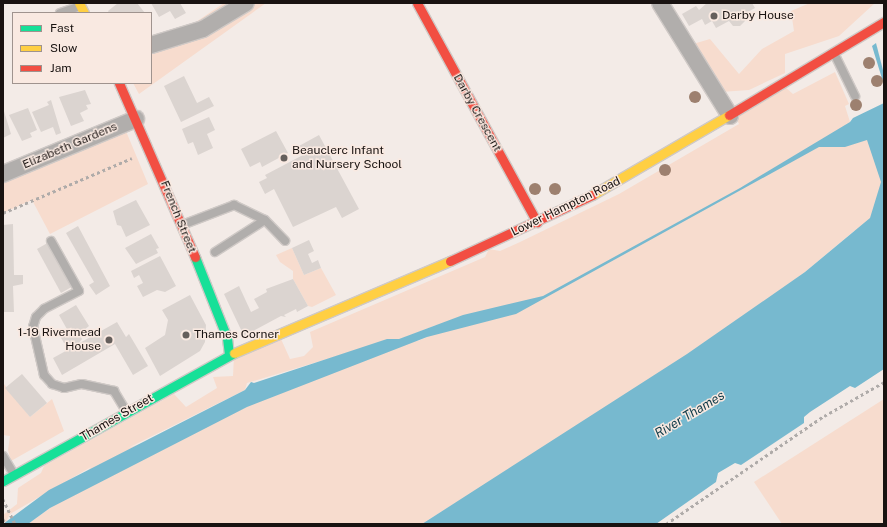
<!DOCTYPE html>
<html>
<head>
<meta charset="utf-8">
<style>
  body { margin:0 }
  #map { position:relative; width:887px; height:527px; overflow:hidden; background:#f3ebe7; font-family:"Public Sans",sans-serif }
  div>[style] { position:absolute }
  .green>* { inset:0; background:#f7dcce }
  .water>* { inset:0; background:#77b9cf }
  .building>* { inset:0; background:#dbd4d0 }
  .path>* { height:2.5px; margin-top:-1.25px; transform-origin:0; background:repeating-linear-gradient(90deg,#afaba9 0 3px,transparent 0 6px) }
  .roads { filter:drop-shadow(1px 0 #cfc9c6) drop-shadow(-1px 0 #cfc9c6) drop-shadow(0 1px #cfc9c6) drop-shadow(0 -1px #cfc9c6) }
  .lane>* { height:8px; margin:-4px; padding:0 4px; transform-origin:4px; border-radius:4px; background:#b1aeac }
  .street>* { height:16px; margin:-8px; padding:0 8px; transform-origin:8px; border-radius:8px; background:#b1aeac }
  .fast>* { height:9px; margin:-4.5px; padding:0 4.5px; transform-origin:4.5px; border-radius:4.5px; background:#16e098 }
  .slow>* { height:9px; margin:-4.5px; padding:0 4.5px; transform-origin:4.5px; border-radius:4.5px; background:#ffcf43 }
  .jam>* { height:9px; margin:-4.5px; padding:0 4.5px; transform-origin:4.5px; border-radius:4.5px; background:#f24e42 }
  .trees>* { width:12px; height:12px; margin:-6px; border-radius:50%; background:#9d806f }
  .dots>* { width:11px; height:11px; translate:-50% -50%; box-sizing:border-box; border:2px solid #f9e9e1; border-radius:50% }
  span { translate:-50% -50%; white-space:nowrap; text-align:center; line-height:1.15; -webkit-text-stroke:3px #f9e9e1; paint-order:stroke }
  .poi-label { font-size:12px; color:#191311 }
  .left { translate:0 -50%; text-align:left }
  .right { translate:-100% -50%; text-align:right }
  .street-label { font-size:12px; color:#191311 }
  .water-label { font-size:13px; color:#0f3b49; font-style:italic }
  .frame { position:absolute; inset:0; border:4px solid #191311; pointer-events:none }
  .legend { position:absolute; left:12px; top:12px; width:140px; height:72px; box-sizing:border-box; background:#f9e9e1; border:1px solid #9f938e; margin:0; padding:5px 7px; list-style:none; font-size:12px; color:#191311 }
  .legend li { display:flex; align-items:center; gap:8px; height:20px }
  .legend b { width:20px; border:1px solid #9f938e }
</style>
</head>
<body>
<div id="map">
  <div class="green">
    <i style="clip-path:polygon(224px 3px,266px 3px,139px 94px,133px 83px,151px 83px,151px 38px,184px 30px)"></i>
    <i style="clip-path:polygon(810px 3px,875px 3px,839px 36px,785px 54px,785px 73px,749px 90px,721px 92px,693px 44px,710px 39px,739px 74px,762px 49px,794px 31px,791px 11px)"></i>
    <i style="clip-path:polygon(evenodd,835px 72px,849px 104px,845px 106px,850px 122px,875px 125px,884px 162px,884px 229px,854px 231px,805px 272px,628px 402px,470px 494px,428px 520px,430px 524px,28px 524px,53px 506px,91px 467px,10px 514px,7px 520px,10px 524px,3px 524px,3px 515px,17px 504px,18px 488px,41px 473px,44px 466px,174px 394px,186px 407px,217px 388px,213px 377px,233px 376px,234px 356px,281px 339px,290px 359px,304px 356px,313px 347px,310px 332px,485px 257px,489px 249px,500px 251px,520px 242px,619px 194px,739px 124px,735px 116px,785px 87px,793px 94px,835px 72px,436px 325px,427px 337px,418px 341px,401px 339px,436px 325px,835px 72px,337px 356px,245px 408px,128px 448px,245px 390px,247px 383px,337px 356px)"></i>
    <i style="clip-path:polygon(123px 124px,148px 184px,50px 234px,32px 200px,3px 213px,3px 174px)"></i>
    <i style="clip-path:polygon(292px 248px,304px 275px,321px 268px,336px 295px,312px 307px,308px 306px,293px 279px,293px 271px,280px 262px,276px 255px)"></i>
    <i style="clip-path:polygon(4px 384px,30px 417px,52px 399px,64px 431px,11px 461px,8px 450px,10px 436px,3px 435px)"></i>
    <i style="clip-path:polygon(884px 399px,884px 524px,782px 524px,754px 482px)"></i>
  </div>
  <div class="water">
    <i style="clip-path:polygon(876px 43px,884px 74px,884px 85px,872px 46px)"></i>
    <i style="clip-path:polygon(884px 103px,884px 369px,855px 388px,850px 386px,810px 412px,804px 417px,804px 423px,741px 465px,735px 463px,718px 473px,716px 482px,656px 524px,422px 524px,687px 354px,805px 272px,870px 218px,881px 182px,867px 140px,845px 147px,819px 147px,516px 314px,427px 337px,247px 407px,50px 508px,28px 524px,3px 524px,49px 490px,245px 390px,251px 382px,254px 383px,387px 339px,399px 339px,463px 315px,543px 296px,740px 188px,850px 122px,853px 118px)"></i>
  </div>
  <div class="building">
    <i style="clip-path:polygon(118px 3px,137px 3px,145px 13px,109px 13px,108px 11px)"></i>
    <i style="clip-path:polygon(151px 3px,180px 3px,186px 13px,175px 19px,170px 11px,159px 17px)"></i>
    <i style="clip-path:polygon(707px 3px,752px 3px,755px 8px,744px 14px,745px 21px,740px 26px,733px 26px,729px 21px,716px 28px,712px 21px,705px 25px,702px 19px,689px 26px,682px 14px,696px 6px,699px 10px)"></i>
    <i style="clip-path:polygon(184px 76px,197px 103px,209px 97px,214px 106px,181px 122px,164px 86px)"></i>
    <i style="clip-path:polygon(85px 90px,91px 104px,86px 105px,88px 109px,80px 113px,84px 121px,71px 126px,59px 97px)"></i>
    <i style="clip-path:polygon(51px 100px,61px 133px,56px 135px,53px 127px,41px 132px,32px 112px,49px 105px,47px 102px)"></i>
    <i style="clip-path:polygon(3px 108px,11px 134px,3px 138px)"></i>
    <i style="clip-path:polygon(28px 108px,37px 130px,30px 133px,32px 137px,22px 141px,9px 115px)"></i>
    <i style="clip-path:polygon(209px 117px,215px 130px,207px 134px,213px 148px,198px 155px,193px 142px,188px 144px,182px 129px)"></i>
    <i style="clip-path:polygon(276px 131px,288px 153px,262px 167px,260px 162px,250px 167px,241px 149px)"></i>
    <i style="clip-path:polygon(319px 135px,359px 209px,342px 218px,336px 207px,293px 227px,274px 189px,265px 194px,259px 182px,267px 178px,265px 175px,303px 155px,299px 146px)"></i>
    <i style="clip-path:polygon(136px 200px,150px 225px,126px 237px,121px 226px,117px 225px,113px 211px)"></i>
    <i style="clip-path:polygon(13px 224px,14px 275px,23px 275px,23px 284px,13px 286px,14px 312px,3px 312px,3px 225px)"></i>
    <i style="clip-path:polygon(78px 226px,110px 286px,96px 295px,89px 285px,94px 282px,66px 233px)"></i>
    <i style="clip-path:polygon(151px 234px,159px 248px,156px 249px,158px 253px,136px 264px,125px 248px)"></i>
    <i style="clip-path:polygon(309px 240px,314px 251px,308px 254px,312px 263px,318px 260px,321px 268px,304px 275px,292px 248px)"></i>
    <i style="clip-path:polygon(51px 241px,75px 285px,61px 293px,37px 249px)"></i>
    <i style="clip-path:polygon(160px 256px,176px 286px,165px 292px,157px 290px,143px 297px,137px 286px,143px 283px,139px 275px,134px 278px,131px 271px)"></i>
    <i style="clip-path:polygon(293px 279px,308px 306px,297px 312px,296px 309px,284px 315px,286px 317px,281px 316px,244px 336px,224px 294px,239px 286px,251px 312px,259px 308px,254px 299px,267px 292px,266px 289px)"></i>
    <i style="clip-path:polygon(190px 295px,206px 325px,205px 342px,200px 351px,160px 376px,145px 348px,165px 335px,168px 320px,162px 310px)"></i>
    <i style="clip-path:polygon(76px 305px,89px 326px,79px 334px,82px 339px,78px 344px,117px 322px,126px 337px,129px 334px,148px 366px,133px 375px,115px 344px,62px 375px,53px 358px,73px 347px,69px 341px,64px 343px,60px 336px,68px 331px,59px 315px)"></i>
    <i style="clip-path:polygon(22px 374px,47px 403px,30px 417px,5px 388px)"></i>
  </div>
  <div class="path">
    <i style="left:3px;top:213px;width:140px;rotate:-23.1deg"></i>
    <i style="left:3px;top:499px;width:28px;rotate:64deg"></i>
    <i style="left:3px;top:519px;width:6px;rotate:59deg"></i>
    <i style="left:666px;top:524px;width:191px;rotate:-34.4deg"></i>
    <i style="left:824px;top:416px;width:69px;rotate:-29.5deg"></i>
  </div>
  <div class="roads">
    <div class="lane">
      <i style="left:60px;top:13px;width:21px;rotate:-19deg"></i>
      <i style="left:834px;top:53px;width:48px;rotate:64deg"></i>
      <i style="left:182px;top:225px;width:56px;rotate:-21deg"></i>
      <i style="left:234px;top:205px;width:34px;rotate:26deg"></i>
      <i style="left:265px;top:220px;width:29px;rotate:46deg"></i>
      <i style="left:51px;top:241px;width:57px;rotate:60.8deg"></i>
      <i style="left:79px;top:291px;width:39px;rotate:153deg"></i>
      <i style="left:44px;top:309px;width:11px;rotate:135deg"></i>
      <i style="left:36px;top:317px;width:10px;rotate:107deg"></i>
      <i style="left:33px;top:327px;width:49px;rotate:77.1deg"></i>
      <i style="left:44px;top:375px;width:12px;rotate:48deg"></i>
      <i style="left:52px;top:384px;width:13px;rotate:18deg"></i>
      <i style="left:64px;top:388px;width:18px;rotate:-13deg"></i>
      <i style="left:82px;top:384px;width:33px;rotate:12deg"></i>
      <i style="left:114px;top:391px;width:23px;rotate:59deg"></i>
      <i style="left:215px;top:252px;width:59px;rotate:-32.6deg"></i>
      <i style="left:3px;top:456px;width:21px;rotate:59deg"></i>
    </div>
    <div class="street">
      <i style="left:660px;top:3px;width:133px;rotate:58.2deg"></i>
      <i style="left:151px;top:45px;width:54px;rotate:-17.1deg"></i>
      <i style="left:203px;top:29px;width:50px;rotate:-31.2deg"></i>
      <i style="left:3px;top:174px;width:144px;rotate:-22.5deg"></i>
    </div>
    <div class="fast">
      <i style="left:195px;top:257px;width:87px;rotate:68.4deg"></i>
      <i style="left:227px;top:338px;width:16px;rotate:83deg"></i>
      <i style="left:3px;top:481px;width:264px;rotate:-29deg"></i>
    </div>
    <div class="slow">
      <i style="left:79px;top:3px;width:11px;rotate:63deg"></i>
      <i style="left:592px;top:195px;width:159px;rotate:-30.3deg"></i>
      <i style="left:234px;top:353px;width:235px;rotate:-23.1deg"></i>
    </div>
    <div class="jam">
      <i style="left:417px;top:3px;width:250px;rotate:61.3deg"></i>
      <i style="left:119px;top:83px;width:190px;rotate:66.4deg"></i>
      <i style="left:729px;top:115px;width:181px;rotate:-31deg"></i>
      <i style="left:450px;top:261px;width:157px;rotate:-24.9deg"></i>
    </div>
  </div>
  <div class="trees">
    <i style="left:869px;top:63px"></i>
    <i style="left:877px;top:81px"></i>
    <i style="left:695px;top:97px"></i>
    <i style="left:856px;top:105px"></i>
    <i style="left:665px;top:170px"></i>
    <i style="left:535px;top:189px"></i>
    <i style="left:555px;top:189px"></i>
  </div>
  <div class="dots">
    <i style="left:714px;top:16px;background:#655f5c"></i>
    <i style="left:284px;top:158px;background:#655f5c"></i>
    <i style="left:186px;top:335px;background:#655f5c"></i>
    <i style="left:109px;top:340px;background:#655f5c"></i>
  </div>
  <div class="poi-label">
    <span class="left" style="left:722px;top:16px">Darby House</span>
    <span class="left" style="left:292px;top:158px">Beauclerc Infant<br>and Nursery School</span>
    <span class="right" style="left:101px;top:340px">1-19 Rivermead<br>House</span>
    <span class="left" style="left:194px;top:335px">Thames Corner</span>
  </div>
  <div class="street-label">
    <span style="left:477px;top:113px;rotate:61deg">Darby Crescent</span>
    <span style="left:70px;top:146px;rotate:-23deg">Elizabeth Gardens</span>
    <span style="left:566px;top:207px;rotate:-26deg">Lower Hampton Road</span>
    <span style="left:178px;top:217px;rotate:68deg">French Street</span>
    <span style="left:117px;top:418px;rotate:-30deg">Thames Street</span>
  </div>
  <div class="water-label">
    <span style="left:690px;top:415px;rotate:-31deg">River Thames</span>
  </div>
  <div class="frame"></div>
  <ul class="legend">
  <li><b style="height:5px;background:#16e098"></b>Fast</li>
  <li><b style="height:5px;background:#ffcf43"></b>Slow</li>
  <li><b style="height:5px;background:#f24e42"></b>Jam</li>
  </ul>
</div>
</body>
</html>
